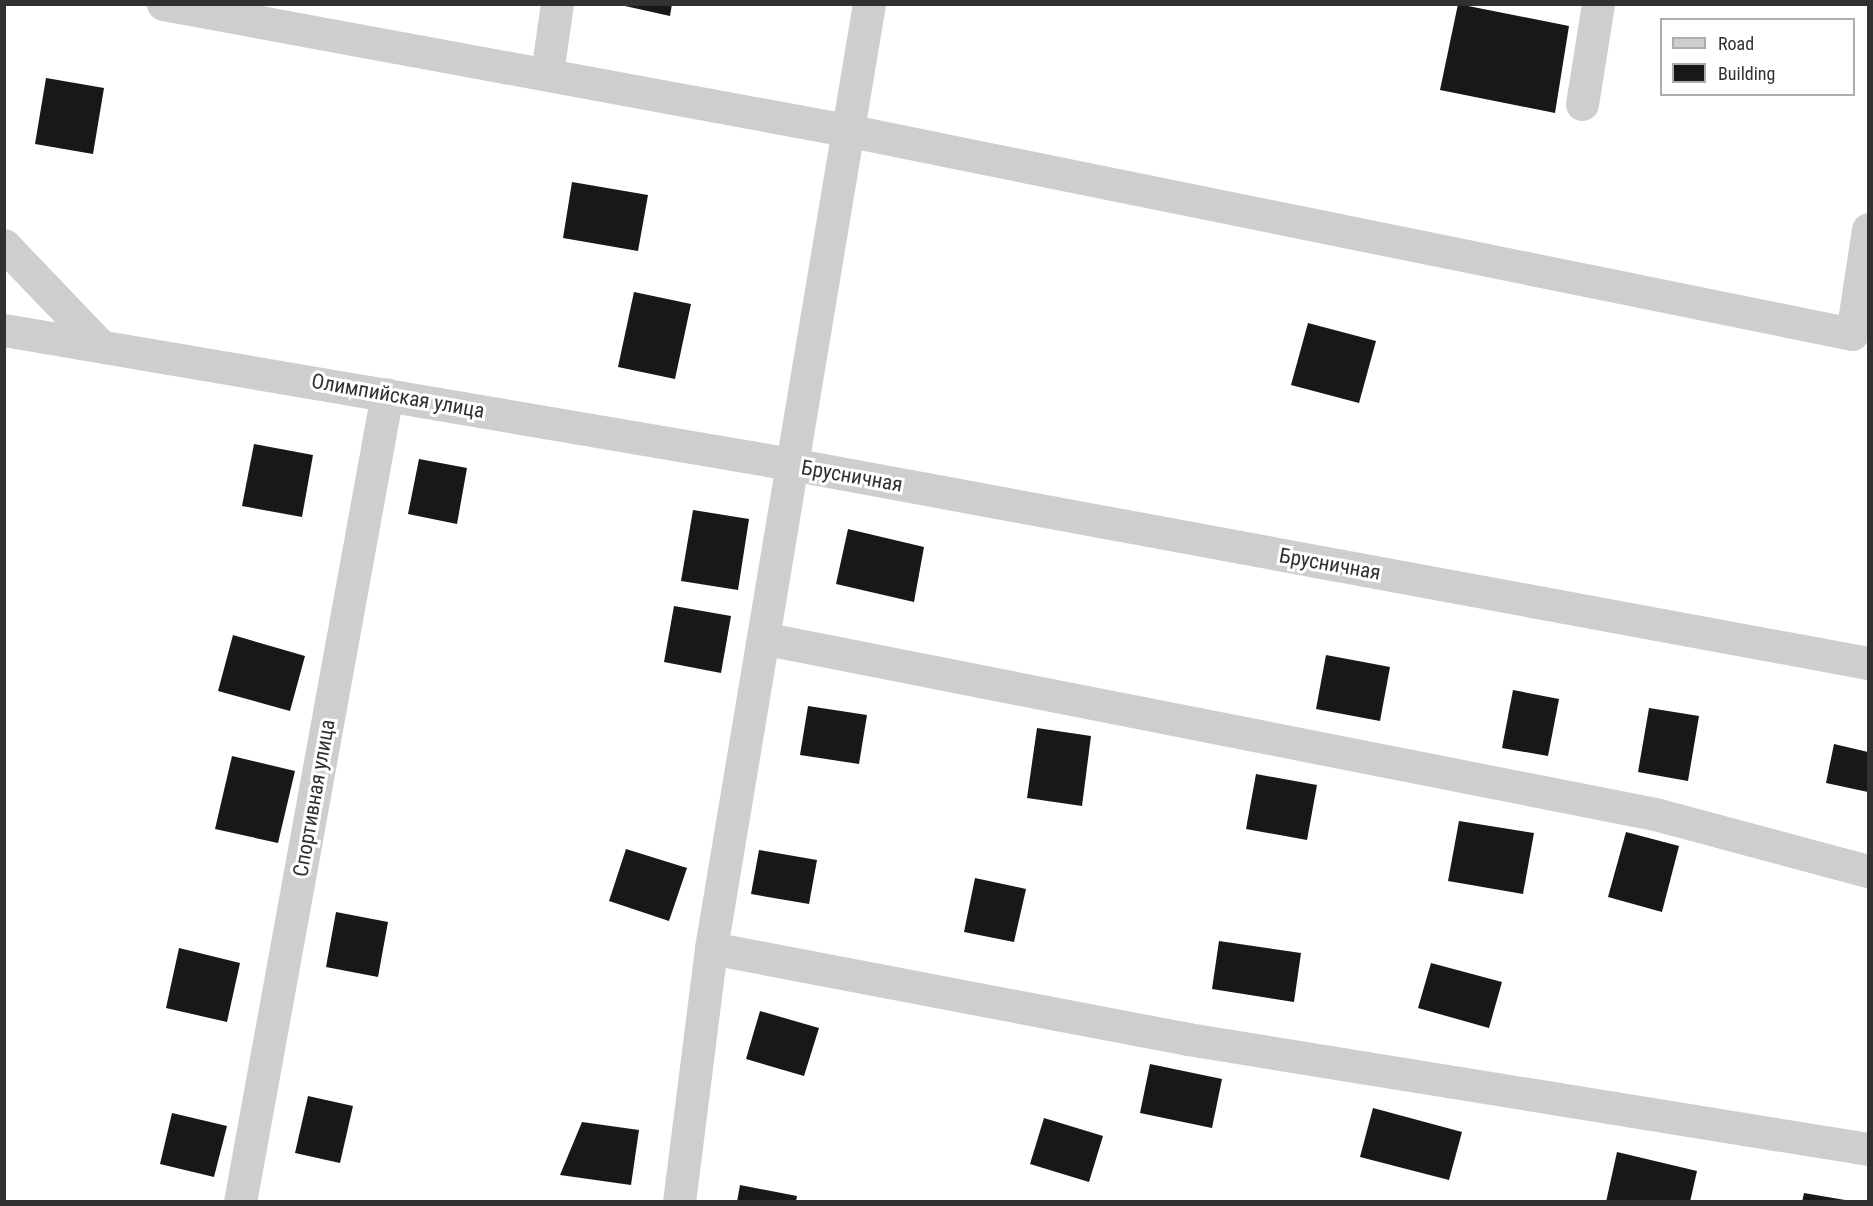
<!DOCTYPE html>
<html>
<head>
<meta charset="utf-8">
<style>
  body { margin:0 }
  #map { position:relative; width:1873px; height:1206px; overflow:hidden; background:#fff; font-family:"Roboto Condensed",sans-serif }
  div>[style] { position:absolute }
  .building>* { inset:0; background:#181818 }
  .minor>* { height:33px; margin:-16.5px; padding:0 16.5px; transform-origin:16.5px; border-radius:16.5px; background:#cecece }
  span { translate:-50% -50%; white-space:nowrap; text-align:center; line-height:1.15; -webkit-text-stroke:6px #fff; paint-order:stroke }
  .street-label { font-size:21px; color:#313131 }
  .frame { position:absolute; inset:0; border:6px solid #313131; pointer-events:none }
  .legend { position:absolute; left:1660px; top:18px; width:195px; height:78px; box-sizing:border-box; background:#fff; border:2px solid #adadad; margin:0; padding:8px 10px; list-style:none; font-size:18px; color:#313131 }
  .legend li { display:flex; align-items:center; gap:12px; height:30px }
  .legend b { width:30px; border:2px solid #adadad }
</style>
</head>
<body>
<div id="map">
  <div class="building">
    <i style="clip-path:polygon(616px 4px,672px 4px,670px 16px)"></i>
    <i style="clip-path:polygon(1458px 4px,1569px 26px,1555px 113px,1440px 90px)"></i>
    <i style="clip-path:polygon(46px 78px,104px 88px,93px 154px,35px 144px)"></i>
    <i style="clip-path:polygon(572px 182px,648px 195px,638px 251px,563px 238px)"></i>
    <i style="clip-path:polygon(634px 292px,691px 304px,675px 379px,618px 367px)"></i>
    <i style="clip-path:polygon(1308px 323px,1376px 341px,1359px 403px,1291px 385px)"></i>
    <i style="clip-path:polygon(254px 444px,313px 455px,302px 517px,242px 506px)"></i>
    <i style="clip-path:polygon(419px 459px,467px 468px,457px 524px,408px 514px)"></i>
    <i style="clip-path:polygon(693px 510px,749px 519px,738px 590px,681px 581px)"></i>
    <i style="clip-path:polygon(848px 529px,924px 547px,914px 602px,836px 584px)"></i>
    <i style="clip-path:polygon(674px 606px,731px 616px,721px 673px,664px 662px)"></i>
    <i style="clip-path:polygon(233px 635px,305px 656px,290px 711px,218px 691px)"></i>
    <i style="clip-path:polygon(1326px 655px,1390px 667px,1380px 721px,1316px 709px)"></i>
    <i style="clip-path:polygon(1513px 690px,1559px 699px,1548px 756px,1502px 748px)"></i>
    <i style="clip-path:polygon(808px 706px,867px 715px,859px 764px,800px 755px)"></i>
    <i style="clip-path:polygon(1649px 708px,1699px 716px,1688px 781px,1638px 772px)"></i>
    <i style="clip-path:polygon(1037px 728px,1091px 736px,1082px 806px,1027px 798px)"></i>
    <i style="clip-path:polygon(1834px 744px,1868px 752px,1868px 792px,1826px 783px)"></i>
    <i style="clip-path:polygon(232px 756px,295px 771px,278px 843px,215px 829px)"></i>
    <i style="clip-path:polygon(1256px 774px,1317px 785px,1307px 840px,1246px 829px)"></i>
    <i style="clip-path:polygon(1459px 821px,1534px 833px,1523px 894px,1448px 881px)"></i>
    <i style="clip-path:polygon(1626px 832px,1679px 846px,1662px 912px,1608px 897px)"></i>
    <i style="clip-path:polygon(626px 849px,687px 868px,669px 921px,609px 901px)"></i>
    <i style="clip-path:polygon(759px 850px,817px 860px,809px 904px,751px 894px)"></i>
    <i style="clip-path:polygon(975px 878px,1026px 889px,1014px 942px,964px 932px)"></i>
    <i style="clip-path:polygon(336px 912px,388px 922px,378px 977px,326px 967px)"></i>
    <i style="clip-path:polygon(1219px 941px,1301px 953px,1294px 1002px,1212px 989px)"></i>
    <i style="clip-path:polygon(179px 948px,240px 963px,227px 1022px,166px 1008px)"></i>
    <i style="clip-path:polygon(1431px 963px,1502px 982px,1489px 1028px,1418px 1008px)"></i>
    <i style="clip-path:polygon(760px 1011px,819px 1028px,804px 1076px,746px 1059px)"></i>
    <i style="clip-path:polygon(1150px 1064px,1222px 1079px,1212px 1128px,1140px 1113px)"></i>
    <i style="clip-path:polygon(308px 1096px,353px 1106px,340px 1163px,295px 1153px)"></i>
    <i style="clip-path:polygon(1373px 1108px,1462px 1132px,1449px 1180px,1360px 1157px)"></i>
    <i style="clip-path:polygon(172px 1113px,227px 1126px,214px 1177px,160px 1164px)"></i>
    <i style="clip-path:polygon(1044px 1118px,1103px 1136px,1089px 1182px,1030px 1164px)"></i>
    <i style="clip-path:polygon(582px 1122px,639px 1130px,631px 1185px,560px 1175px)"></i>
    <i style="clip-path:polygon(1617px 1152px,1697px 1171px,1690px 1202px,1606px 1202px)"></i>
    <i style="clip-path:polygon(740px 1185px,797px 1196px,796px 1202px,737px 1202px)"></i>
    <i style="clip-path:polygon(1804px 1193px,1845px 1200px,1845px 1202px,1802px 1202px)"></i>
  </div>
  <div class="minor">
    <i style="left:163px;top:4px;width:695px;rotate:10.45deg"></i>
    <i style="left:846px;top:130px;width:1026px;rotate:11.46deg"></i>
    <i style="left:1852px;top:334px;width:106px;rotate:-81.3deg"></i>
    <i style="left:547px;top:73px;width:70px;rotate:-81.8deg"></i>
    <i style="left:1582px;top:104px;width:101px;rotate:-80.9deg"></i>
    <i style="left:4px;top:245px;width:140px;rotate:46.2deg"></i>
    <i style="left:4px;top:330px;width:798px;rotate:9.66deg"></i>
    <i style="left:791px;top:464px;width:1095px;rotate:10.47deg"></i>
    <i style="left:767px;top:639px;width:905px;rotate:11.15deg"></i>
    <i style="left:1655px;top:814px;width:220px;rotate:15deg"></i>
    <i style="left:711px;top:948px;width:486px;rotate:10.8deg"></i>
    <i style="left:1188px;top:1039px;width:689px;rotate:9.19deg"></i>
    <i style="left:240px;top:1202px;width:821px;rotate:-79.69deg"></i>
    <i style="left:679px;top:1202px;width:256px;rotate:-82.8deg"></i>
    <i style="left:711px;top:948px;width:957px;rotate:-80.5deg"></i>
  </div>
  <div class="street-label">
    <span style="left:398px;top:396px;rotate:10deg">Олимпийская улица</span>
    <span style="left:852px;top:476px;rotate:10deg">Брусничная</span>
    <span style="left:1330px;top:564px;rotate:10deg">Брусничная</span>
    <span style="left:314px;top:798px;rotate:-80deg">Спортивная улица</span>
  </div>
  <div class="frame"></div>
  <ul class="legend">
  <li><b style="height:8px;background:#cecece"></b>Road</li>
  <li><b style="height:16px;background:#181818"></b>Building</li>
  </ul>
</div>
</body>
</html>
